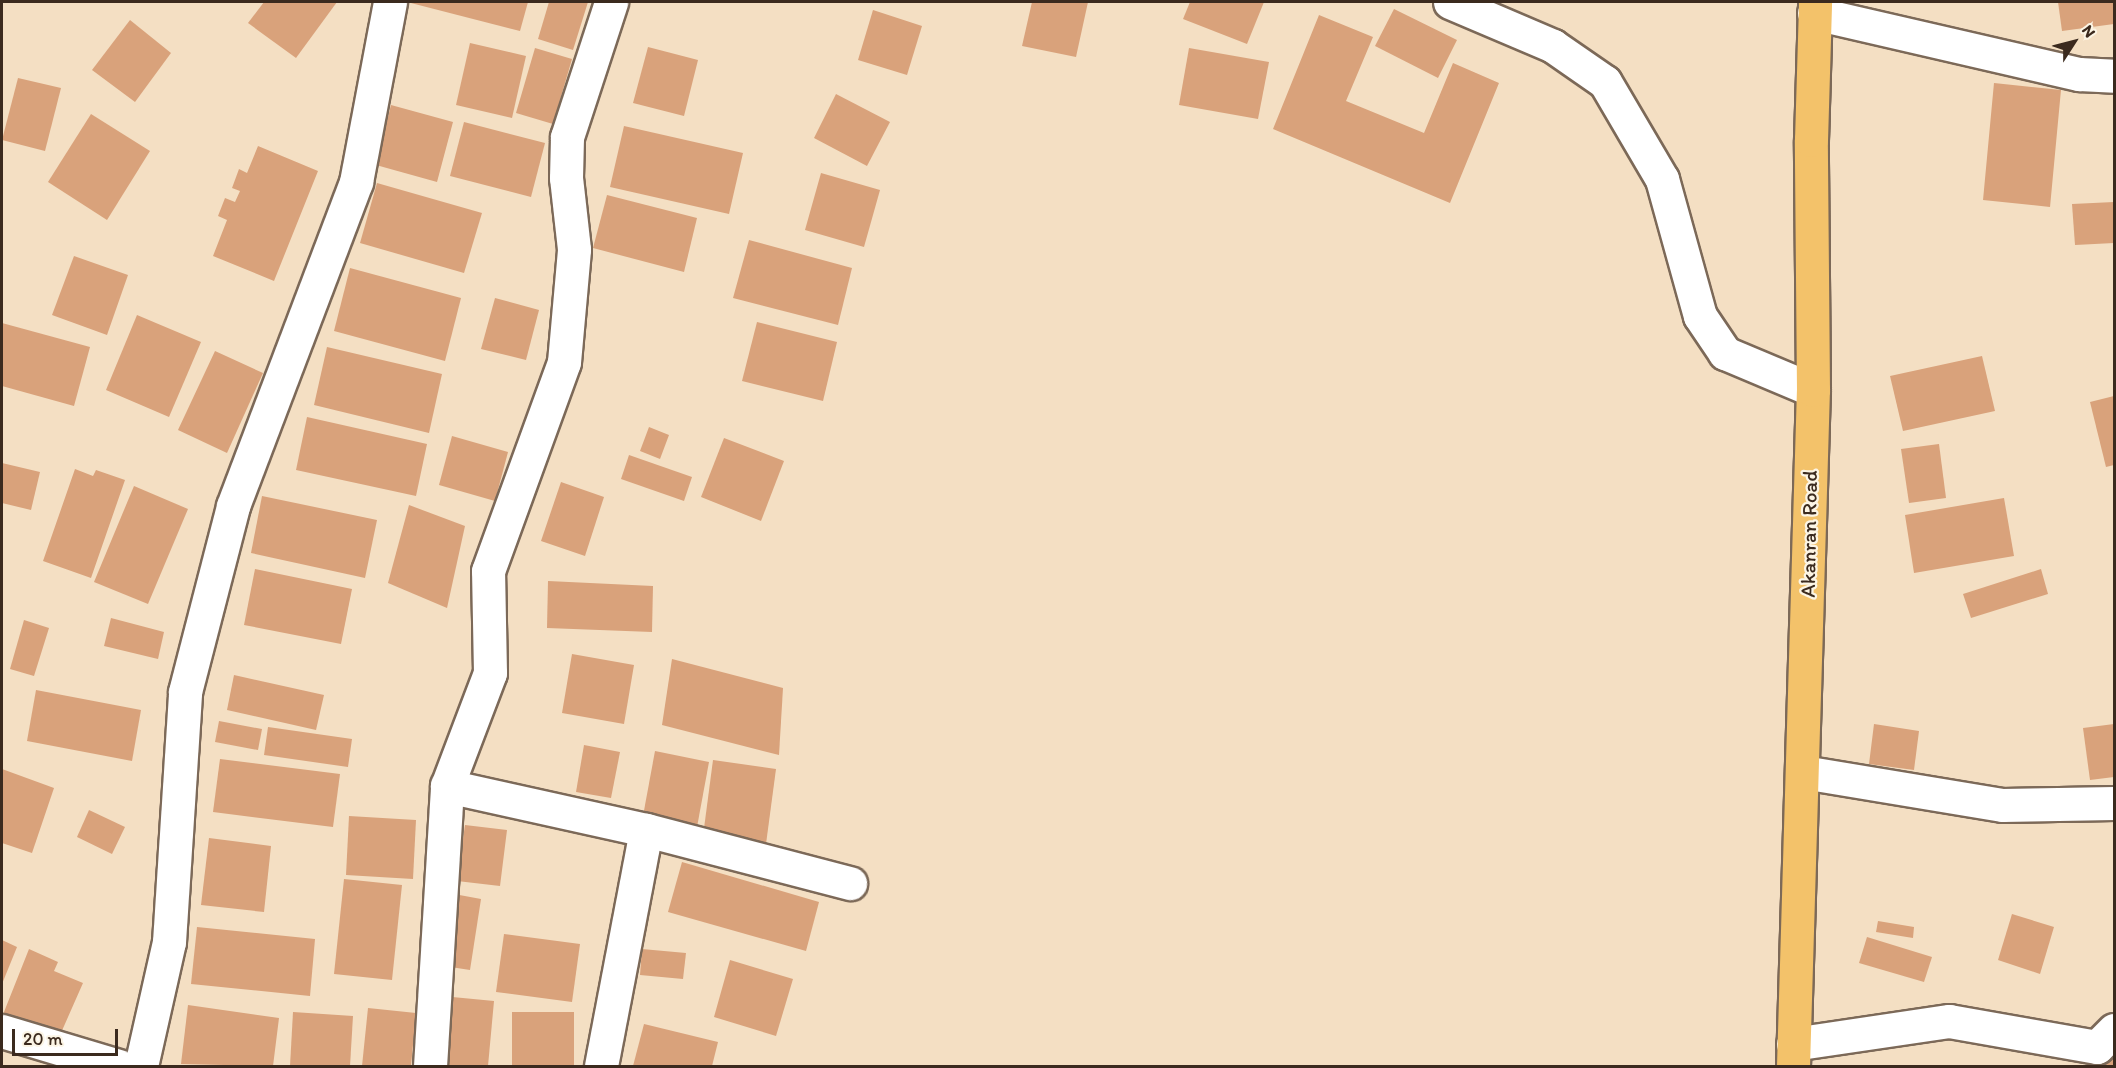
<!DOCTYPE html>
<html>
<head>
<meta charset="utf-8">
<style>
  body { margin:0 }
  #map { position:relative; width:2116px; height:1068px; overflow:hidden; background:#f4dfc3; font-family:Itim,sans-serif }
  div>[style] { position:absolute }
  .building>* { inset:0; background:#d9a27b }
  .roads { filter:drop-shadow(2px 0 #7c6958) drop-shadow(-2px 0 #7c6958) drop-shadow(0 2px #7c6958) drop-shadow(0 -2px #7c6958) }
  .minor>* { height:33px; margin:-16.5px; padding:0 16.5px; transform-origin:16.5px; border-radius:16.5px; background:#fff }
  .major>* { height:33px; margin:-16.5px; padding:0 16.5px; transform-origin:16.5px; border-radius:16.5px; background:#f3c26a }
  span { translate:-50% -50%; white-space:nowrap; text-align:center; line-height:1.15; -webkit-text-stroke:4.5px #fcf5e5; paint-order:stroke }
  .street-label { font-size:21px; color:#3b2a1e }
  .frame { position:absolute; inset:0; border:3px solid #3b2a1e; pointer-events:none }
  .north { position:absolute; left:2044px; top:12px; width:60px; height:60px; -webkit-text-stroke:4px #fcf5e5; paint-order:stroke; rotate:54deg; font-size:16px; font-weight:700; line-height:24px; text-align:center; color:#3b2a1e }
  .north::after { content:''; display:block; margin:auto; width:21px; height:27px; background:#3b2a1e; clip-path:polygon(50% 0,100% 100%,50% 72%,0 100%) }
  .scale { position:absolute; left:12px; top:1029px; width:106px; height:27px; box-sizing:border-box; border:3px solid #3b2a1e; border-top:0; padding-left:8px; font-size:18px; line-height:21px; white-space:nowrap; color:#3b2a1e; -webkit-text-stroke:4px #fcf5e5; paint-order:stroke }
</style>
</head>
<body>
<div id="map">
  <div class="building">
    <i style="clip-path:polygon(264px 2px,337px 2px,296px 58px,248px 23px)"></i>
    <i style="clip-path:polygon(407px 2px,528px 2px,520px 31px)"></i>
    <i style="clip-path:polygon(549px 2px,588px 2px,573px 50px,538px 39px)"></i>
    <i style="clip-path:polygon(1032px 2px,1088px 2px,1076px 57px,1022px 46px)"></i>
    <i style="clip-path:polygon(1190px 2px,1264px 2px,1247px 44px,1183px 19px)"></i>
    <i style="clip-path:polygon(2058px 2px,2114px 2px,2114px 24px,2062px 31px)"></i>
    <i style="clip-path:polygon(1394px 9px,1457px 40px,1438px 78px,1375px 46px)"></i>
    <i style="clip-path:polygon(873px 10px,922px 26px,907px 75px,858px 60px)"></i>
    <i style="clip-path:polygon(1319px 15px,1373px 37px,1346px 101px,1424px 133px,1453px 63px,1499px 83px,1450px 203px,1273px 129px)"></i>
    <i style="clip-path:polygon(130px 20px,171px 53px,135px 102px,92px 70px)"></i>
    <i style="clip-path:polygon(470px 43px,526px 56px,512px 118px,456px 105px)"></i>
    <i style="clip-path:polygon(648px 47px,698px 60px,684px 116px,633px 103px)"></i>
    <i style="clip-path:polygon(535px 48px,572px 59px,553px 124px,516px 113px)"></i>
    <i style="clip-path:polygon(1189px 48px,1269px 62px,1258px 119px,1179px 105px)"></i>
    <i style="clip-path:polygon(18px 78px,61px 88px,45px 151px,2px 140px)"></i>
    <i style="clip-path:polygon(1994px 83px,2061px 90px,2050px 207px,1983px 200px)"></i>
    <i style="clip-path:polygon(836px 94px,890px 122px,867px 166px,814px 138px)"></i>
    <i style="clip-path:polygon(391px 105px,453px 122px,437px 182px,376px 165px)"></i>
    <i style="clip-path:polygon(91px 114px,150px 151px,107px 220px,48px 182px)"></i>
    <i style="clip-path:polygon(464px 122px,545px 143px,531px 197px,450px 176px)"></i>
    <i style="clip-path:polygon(624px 126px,743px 153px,729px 214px,610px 187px)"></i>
    <i style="clip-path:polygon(258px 146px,318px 171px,274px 281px,213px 256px,227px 220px,218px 216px,225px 198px,235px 202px,240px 191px,232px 188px,239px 169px,247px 173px)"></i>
    <i style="clip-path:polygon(821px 173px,880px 190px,864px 247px,805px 230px)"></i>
    <i style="clip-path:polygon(377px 183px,482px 213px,464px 273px,360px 243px)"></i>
    <i style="clip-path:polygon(607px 195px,697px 218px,684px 272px,593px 248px)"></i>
    <i style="clip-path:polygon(2114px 202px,2114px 243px,2075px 245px,2072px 204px)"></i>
    <i style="clip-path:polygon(749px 240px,852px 268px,838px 325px,733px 298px)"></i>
    <i style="clip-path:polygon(74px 256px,128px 275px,107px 335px,52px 315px)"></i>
    <i style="clip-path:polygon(350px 268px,461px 298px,445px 361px,334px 331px)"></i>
    <i style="clip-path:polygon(495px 298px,539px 310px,526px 360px,481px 349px)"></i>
    <i style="clip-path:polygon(137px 315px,201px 342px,169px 417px,106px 390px)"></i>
    <i style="clip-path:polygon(757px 322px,837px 342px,823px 401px,742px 381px)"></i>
    <i style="clip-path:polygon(2px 323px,90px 347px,74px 406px,2px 386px)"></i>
    <i style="clip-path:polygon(327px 347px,442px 374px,429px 433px,314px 405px)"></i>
    <i style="clip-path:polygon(215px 351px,263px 373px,227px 453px,178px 430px)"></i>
    <i style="clip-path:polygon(1982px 356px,1995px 411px,1903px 431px,1890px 376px)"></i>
    <i style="clip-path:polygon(2114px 396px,2114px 465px,2106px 467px,2090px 402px)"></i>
    <i style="clip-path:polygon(307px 417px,427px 444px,416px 496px,296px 470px)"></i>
    <i style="clip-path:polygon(649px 427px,669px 435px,660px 459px,640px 451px)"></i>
    <i style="clip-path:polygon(452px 436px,508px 452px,495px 501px,439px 485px)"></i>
    <i style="clip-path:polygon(724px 438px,784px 461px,761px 521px,701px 497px)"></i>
    <i style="clip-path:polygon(1939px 444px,1946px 498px,1909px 503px,1901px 449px)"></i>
    <i style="clip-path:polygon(629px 455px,692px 477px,684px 501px,621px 479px)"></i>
    <i style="clip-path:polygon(2px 463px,40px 472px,31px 510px,2px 503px)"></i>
    <i style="clip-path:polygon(75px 469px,93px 476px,96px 470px,125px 480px,91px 578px,43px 561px)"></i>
    <i style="clip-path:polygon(561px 482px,604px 497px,585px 556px,541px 541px)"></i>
    <i style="clip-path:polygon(134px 486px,188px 509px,148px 604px,94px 582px)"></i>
    <i style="clip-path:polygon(262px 496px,377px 520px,365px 578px,251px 553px)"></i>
    <i style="clip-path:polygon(2004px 498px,2014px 556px,1914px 573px,1905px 515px)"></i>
    <i style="clip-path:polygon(409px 505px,465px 526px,447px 608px,388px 583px)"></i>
    <i style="clip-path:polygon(255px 569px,352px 589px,341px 644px,244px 625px)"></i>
    <i style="clip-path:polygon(2041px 569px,2048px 594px,1971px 618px,1963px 594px)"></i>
    <i style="clip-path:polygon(548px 581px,653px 586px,652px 632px,547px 628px)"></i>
    <i style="clip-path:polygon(111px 618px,164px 632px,158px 659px,104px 646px)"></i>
    <i style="clip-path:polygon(24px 620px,49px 628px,34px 676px,10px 669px)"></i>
    <i style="clip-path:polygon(572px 654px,634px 665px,624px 724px,562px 713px)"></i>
    <i style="clip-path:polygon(672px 659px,783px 688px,779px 755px,662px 725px)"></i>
    <i style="clip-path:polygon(234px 675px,324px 695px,316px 730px,227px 710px)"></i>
    <i style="clip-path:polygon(36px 690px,141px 710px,132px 761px,27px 741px)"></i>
    <i style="clip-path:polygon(219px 721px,262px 729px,258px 750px,215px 742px)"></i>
    <i style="clip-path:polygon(1874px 724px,1919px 731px,1914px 770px,1869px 764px)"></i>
    <i style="clip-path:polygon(2114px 724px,2114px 777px,2090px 780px,2083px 728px)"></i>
    <i style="clip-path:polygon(268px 727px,352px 739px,348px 767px,264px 755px)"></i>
    <i style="clip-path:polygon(584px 745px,620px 752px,611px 798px,576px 792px)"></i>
    <i style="clip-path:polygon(655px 751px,709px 762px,697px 827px,643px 816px)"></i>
    <i style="clip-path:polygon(220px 759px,340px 774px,333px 827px,213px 812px)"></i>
    <i style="clip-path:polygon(713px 760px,776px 769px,766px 844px,703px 836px)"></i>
    <i style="clip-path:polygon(2px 769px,54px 788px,32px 853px,2px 843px)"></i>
    <i style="clip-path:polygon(89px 810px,125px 827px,112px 854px,77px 837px)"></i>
    <i style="clip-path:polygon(349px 816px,416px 820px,413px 879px,346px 875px)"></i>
    <i style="clip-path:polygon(465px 825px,507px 830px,500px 886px,457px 881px)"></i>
    <i style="clip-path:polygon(209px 838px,271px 846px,264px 912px,201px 905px)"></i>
    <i style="clip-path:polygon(682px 862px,819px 902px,806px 951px,668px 912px)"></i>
    <i style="clip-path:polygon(344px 879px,402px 885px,392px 980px,334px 974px)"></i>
    <i style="clip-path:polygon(454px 894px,481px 899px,470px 970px,444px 966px)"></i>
    <i style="clip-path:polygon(2012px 914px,2054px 927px,2040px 974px,1998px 960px)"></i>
    <i style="clip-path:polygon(1878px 921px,1914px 927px,1913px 938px,1876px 932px)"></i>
    <i style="clip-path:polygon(197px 927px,315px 939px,310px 996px,191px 984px)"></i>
    <i style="clip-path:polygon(504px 934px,580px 944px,572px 1002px,496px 992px)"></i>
    <i style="clip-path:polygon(1867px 937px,1932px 957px,1924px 982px,1859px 963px)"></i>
    <i style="clip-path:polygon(2px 940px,17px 947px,2px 984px)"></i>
    <i style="clip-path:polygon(29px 949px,58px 962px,54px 971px,83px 983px,57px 1042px,2px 1017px)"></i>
    <i style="clip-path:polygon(642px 949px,686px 953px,683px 979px,640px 975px)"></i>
    <i style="clip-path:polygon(730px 960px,793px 979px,776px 1036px,714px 1017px)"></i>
    <i style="clip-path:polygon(442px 996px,494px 1001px,488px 1066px,437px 1066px)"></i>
    <i style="clip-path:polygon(188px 1005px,279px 1018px,273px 1066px,181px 1064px)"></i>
    <i style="clip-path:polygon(368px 1008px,416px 1013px,411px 1066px,362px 1066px)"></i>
    <i style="clip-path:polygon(293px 1012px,353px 1016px,350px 1066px,290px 1066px)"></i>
    <i style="clip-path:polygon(512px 1012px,574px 1012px,574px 1066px,512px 1066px)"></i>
    <i style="clip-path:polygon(644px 1024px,718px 1042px,712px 1066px,633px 1066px)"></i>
    <i style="clip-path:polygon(2108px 1054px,2114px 1056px,2114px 1066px,2105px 1066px)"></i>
  </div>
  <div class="roads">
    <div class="minor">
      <i style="left:1450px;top:2px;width:112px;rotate:23.1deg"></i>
      <i style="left:1553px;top:46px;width:63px;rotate:34.7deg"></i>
      <i style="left:1605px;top:82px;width:113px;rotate:59.6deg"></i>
      <i style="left:1662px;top:179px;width:142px;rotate:74.5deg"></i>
      <i style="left:1700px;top:316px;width:45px;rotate:56deg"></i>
      <i style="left:1725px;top:353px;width:95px;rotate:22.8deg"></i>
      <i style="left:1814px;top:13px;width:272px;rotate:13deg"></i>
      <i style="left:2079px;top:74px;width:35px;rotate:3deg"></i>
      <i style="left:1803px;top:772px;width:202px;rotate:9.4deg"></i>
      <i style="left:2002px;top:805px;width:112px;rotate:-1deg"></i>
      <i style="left:447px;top:786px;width:204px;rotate:12.5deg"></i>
      <i style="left:646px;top:830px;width:211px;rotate:14.6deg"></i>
      <i style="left:2px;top:1031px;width:122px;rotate:16.7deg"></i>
      <i style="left:1793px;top:1044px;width:158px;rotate:-8.4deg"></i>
      <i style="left:1949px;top:1021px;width:150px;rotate:10deg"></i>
      <i style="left:2097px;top:1047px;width:24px;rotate:-45deg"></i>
      <i style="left:141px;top:1066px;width:127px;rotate:-77.3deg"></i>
      <i style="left:169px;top:942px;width:251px;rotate:-86.3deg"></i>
      <i style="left:185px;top:692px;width:192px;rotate:-75.5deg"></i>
      <i style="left:233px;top:506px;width:347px;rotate:-69.2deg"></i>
      <i style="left:356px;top:182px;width:183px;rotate:-79.3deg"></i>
      <i style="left:430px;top:1066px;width:281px;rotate:-86.5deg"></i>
      <i style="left:447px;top:786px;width:121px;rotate:-69.2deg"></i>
      <i style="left:490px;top:673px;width:102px;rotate:-91.1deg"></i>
      <i style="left:488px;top:571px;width:222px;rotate:-70deg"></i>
      <i style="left:564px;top:362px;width:113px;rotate:-84.9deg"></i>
      <i style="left:574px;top:249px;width:71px;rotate:-96.4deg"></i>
      <i style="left:566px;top:178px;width:41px;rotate:-88.6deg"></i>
      <i style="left:567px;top:137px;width:142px;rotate:-71.9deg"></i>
      <i style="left:601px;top:1066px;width:240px;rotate:-79.2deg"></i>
    </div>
    <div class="major">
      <i style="left:1793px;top:1066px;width:676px;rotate:-88.31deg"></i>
      <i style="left:1813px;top:390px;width:250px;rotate:-90.5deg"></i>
      <i style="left:1811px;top:140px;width:138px;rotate:-88.3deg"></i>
    </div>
  </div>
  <div class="street-label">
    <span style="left:1809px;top:534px;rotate:-89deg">Akanran Road</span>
  </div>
  <div class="frame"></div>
  <div class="north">N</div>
  <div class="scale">20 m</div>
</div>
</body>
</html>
